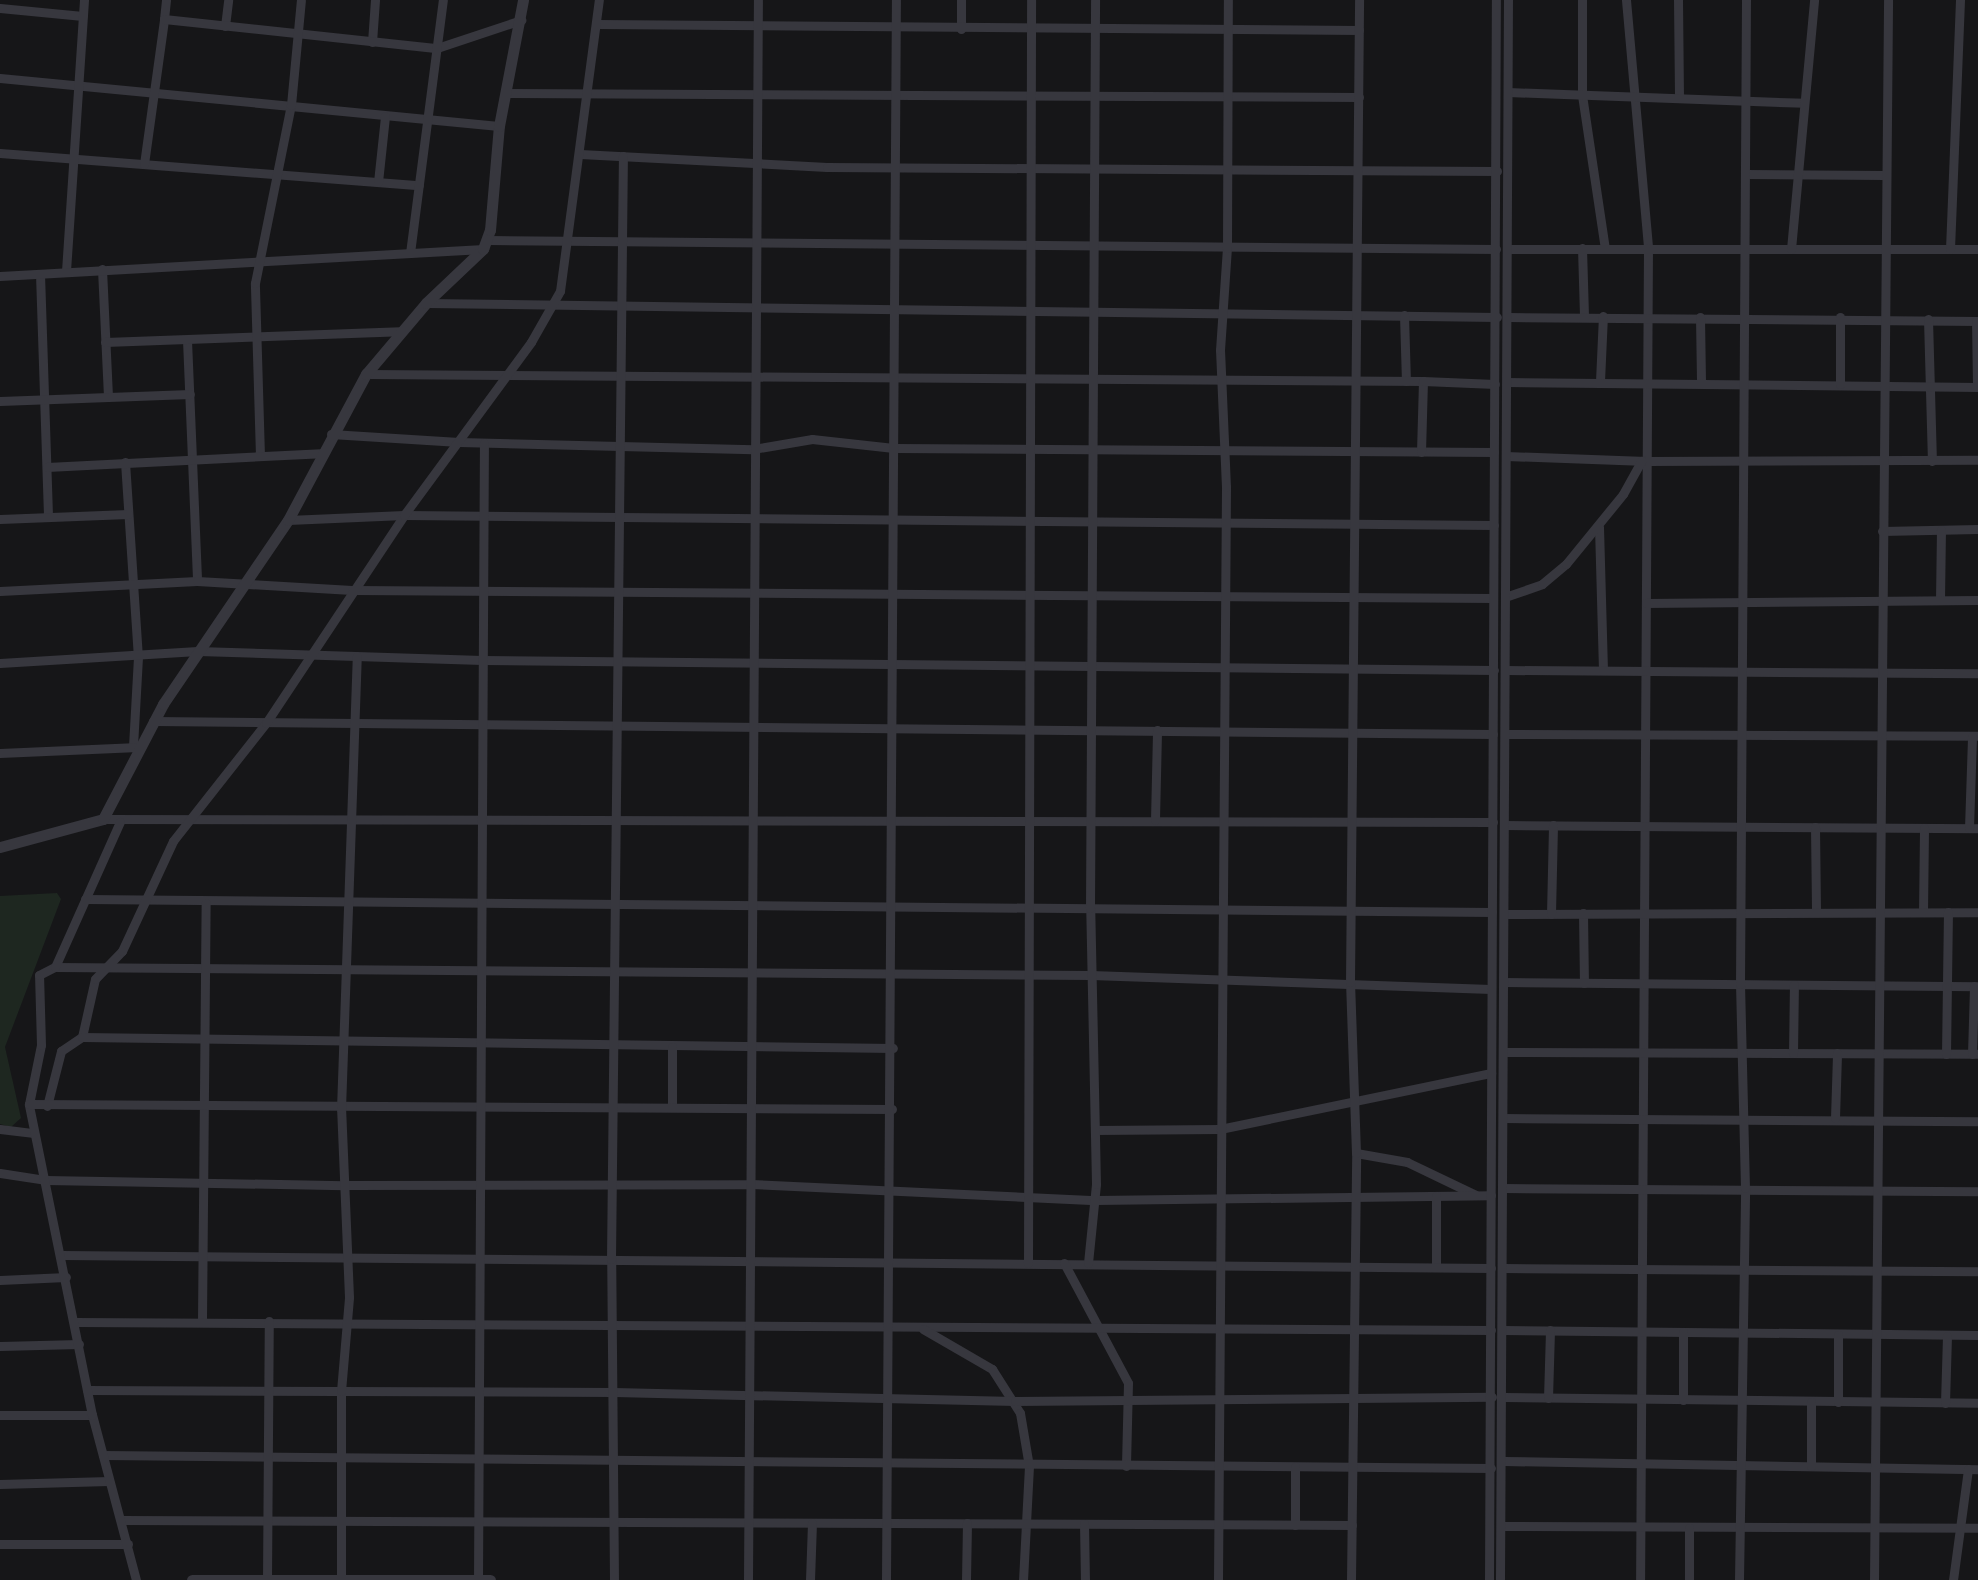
<!DOCTYPE html>
<html>
<head>
<meta charset="utf-8">
<style>
  body { margin:0 }
  #map { position:relative; width:1978px; height:1580px; overflow:hidden; background:#161618; font-family:"Open Sans",sans-serif }
  div>[style] { position:absolute }
  .green>* { inset:0; background:#1e2720 }
  .minor>* { height:9px; margin:-4.5px; padding:0 4.5px; transform-origin:4.5px; border-radius:4.5px; background:#37373e }
  .tertiary>* { height:11px; margin:-5.5px; padding:0 5.5px; transform-origin:5.5px; border-radius:5.5px; background:#37373e }
  span { translate:-50% -50%; white-space:nowrap; text-align:center; line-height:1.15; -webkit-text-stroke:7px #111113; paint-order:stroke }
</style>
</head>
<body>
<div id="map">
  <div class="green">
    <i style="clip-path:polygon(57px 893px,61px 899px,5px 1047px,21px 1118px,11px 1127px,0 1124px,0 896px)"></i>
  </div>
  <div class="minor">
    <i style="left:961px;top:0;width:29px;rotate:90deg"></i>
    <i style="left:1582px;top:0;width:95px;rotate:90deg"></i>
    <i style="left:1582px;top:95px;width:155px;rotate:81.5deg"></i>
    <i style="left:1626px;top:0;width:249px;rotate:84.9deg"></i>
    <i style="left:1648px;top:248px;width:1332px;rotate:90.34deg"></i>
    <i style="left:1678px;top:0;width:98px;rotate:89.4deg"></i>
    <i style="left:0;top:8px;width:83px;rotate:5.5deg"></i>
    <i style="left:164px;top:19px;width:19px;rotate:-84deg"></i>
    <i style="left:597px;top:24px;width:762px;rotate:0.45deg"></i>
    <i style="left:225px;top:26px;width:26px;rotate:-83deg"></i>
    <i style="left:372px;top:42px;width:42px;rotate:-85.9deg"></i>
    <i style="left:0;top:78px;width:501px;rotate:5.49deg"></i>
    <i style="left:1508px;top:92px;width:296px;rotate:2.1deg"></i>
    <i style="left:506px;top:93px;width:853px;rotate:0.27deg"></i>
    <i style="left:0;top:153px;width:420px;rotate:4.4deg"></i>
    <i style="left:580px;top:154px;width:247px;rotate:3deg"></i>
    <i style="left:827px;top:167px;width:670px;rotate:0.34deg"></i>
    <i style="left:144px;top:164px;width:146px;rotate:-82.1deg"></i>
    <i style="left:164px;top:19px;width:275px;rotate:6.1deg"></i>
    <i style="left:437px;top:48px;width:89px;rotate:-18.4deg"></i>
    <i style="left:1746px;top:174px;width:139px;rotate:0.4deg"></i>
    <i style="left:378px;top:182px;width:66px;rotate:-83.9deg"></i>
    <i style="left:488px;top:240px;width:1008px;rotate:0.51deg"></i>
    <i style="left:1582px;top:248px;width:69px;rotate:88.3deg"></i>
    <i style="left:1508px;top:249px;width:470px"></i>
    <i style="left:1791px;top:249px;width:250px;rotate:-84.7deg"></i>
    <i style="left:1950px;top:249px;width:249px;rotate:-87.7deg"></i>
    <i style="left:410px;top:253px;width:255px;rotate:-82.6deg"></i>
    <i style="left:102px;top:269px;width:127px;rotate:87.3deg"></i>
    <i style="left:66px;top:271px;width:272px;rotate:-86.2deg"></i>
    <i style="left:40px;top:274px;width:243px;rotate:88.1deg"></i>
    <i style="left:0;top:276px;width:484px;rotate:-3.2deg"></i>
    <i style="left:426px;top:303px;width:1071px;rotate:0.75deg"></i>
    <i style="left:1404px;top:315px;width:66px;rotate:88.3deg"></i>
    <i style="left:1509px;top:317px;width:469px;rotate:0.5deg"></i>
    <i style="left:1700px;top:317px;width:64px;rotate:89.1deg"></i>
    <i style="left:1928px;top:319px;width:142px;rotate:88.4deg"></i>
    <i style="left:1976px;top:321px;width:66px;rotate:89.1deg"></i>
    <i style="left:187px;top:340px;width:241px;rotate:87.6deg"></i>
    <i style="left:105px;top:342px;width:295px;rotate:-2.1deg"></i>
    <i style="left:366px;top:374px;width:1057px;rotate:0.38deg"></i>
    <i style="left:1600px;top:381px;width:65px;rotate:-87.4deg"></i>
    <i style="left:1507px;top:382px;width:471px;rotate:0.6deg"></i>
    <i style="left:1840px;top:384px;width:67px;rotate:-90deg"></i>
    <i style="left:0;top:401px;width:190px;rotate:-2.1deg"></i>
    <i style="left:331px;top:434px;width:128px;rotate:3.6deg"></i>
    <i style="left:459px;top:442px;width:294px;rotate:1.4deg"></i>
    <i style="left:753px;top:449px;width:60px;rotate:-9.6deg"></i>
    <i style="left:812px;top:439px;width:82px;rotate:6.3deg"></i>
    <i style="left:894px;top:448px;width:600px;rotate:0.38deg"></i>
    <i style="left:1421px;top:452px;width:71px;rotate:-88.4deg"></i>
    <i style="left:1423px;top:381px;width:72px;rotate:2.4deg"></i>
    <i style="left:260px;top:456px;width:173px;rotate:-91.7deg"></i>
    <i style="left:255px;top:283px;width:182px;rotate:-78.6deg"></i>
    <i style="left:291px;top:105px;width:105px;rotate:-84.6deg"></i>
    <i style="left:1506px;top:456px;width:140px;rotate:2deg"></i>
    <i style="left:1646px;top:461px;width:332px;rotate:-0.2deg"></i>
    <i style="left:125px;top:462px;width:195px;rotate:86.2deg"></i>
    <i style="left:138px;top:657px;width:90px;rotate:93.2deg"></i>
    <i style="left:47px;top:467px;width:274px;rotate:-2.9deg"></i>
    <i style="left:0;top:519px;width:128px;rotate:-2.2deg"></i>
    <i style="left:288px;top:520px;width:116px;rotate:-2.5deg"></i>
    <i style="left:404px;top:515px;width:1090px;rotate:0.53deg"></i>
    <i style="left:1599px;top:527px;width:143px;rotate:88.4deg"></i>
    <i style="left:1882px;top:531px;width:96px;rotate:-1.2deg"></i>
    <i style="left:0;top:591px;width:197px;rotate:-2.9deg"></i>
    <i style="left:197px;top:581px;width:155px;rotate:3.3deg"></i>
    <i style="left:352px;top:590px;width:1141px;rotate:0.4deg"></i>
    <i style="left:1505px;top:597px;width:39px;rotate:-19deg"></i>
    <i style="left:1542px;top:584px;width:31px;rotate:-40deg"></i>
    <i style="left:1566px;top:564px;width:90px;rotate:-50.8deg"></i>
    <i style="left:1623px;top:494px;width:38px;rotate:-61deg"></i>
    <i style="left:1940px;top:600px;width:70px;rotate:-89.2deg"></i>
    <i style="left:1646px;top:603px;width:332px;rotate:-0.5deg"></i>
    <i style="left:0;top:663px;width:198px;rotate:-3.5deg"></i>
    <i style="left:198px;top:651px;width:284px;rotate:1.8deg"></i>
    <i style="left:482px;top:660px;width:1012px;rotate:0.57deg"></i>
    <i style="left:1506px;top:670px;width:472px;rotate:0.4deg"></i>
    <i style="left:153px;top:721px;width:1340px;rotate:0.56deg"></i>
    <i style="left:1505px;top:734px;width:473px;rotate:0.2deg"></i>
    <i style="left:0;top:753px;width:138px;rotate:-2.5deg"></i>
    <i style="left:103px;top:819px;width:1390px;rotate:0.12deg"></i>
    <i style="left:1155px;top:820px;width:90px;rotate:-88.7deg"></i>
    <i style="left:1505px;top:825px;width:473px;rotate:0.4deg"></i>
    <i style="left:1815px;top:827px;width:85px;rotate:89.3deg"></i>
    <i style="left:1969px;top:828px;width:92px;rotate:-88.1deg"></i>
    <i style="left:85px;top:899px;width:1407px;rotate:0.53deg"></i>
    <i style="left:1923px;top:912px;width:84px;rotate:-89.3deg"></i>
    <i style="left:1583px;top:913px;width:70px;rotate:89.2deg"></i>
    <i style="left:1505px;top:914px;width:473px;rotate:-0.2deg"></i>
    <i style="left:1551px;top:914px;width:89px;rotate:-88.7deg"></i>
    <i style="left:55px;top:967px;width:1036px;rotate:0.44deg"></i>
    <i style="left:1091px;top:975px;width:400px;rotate:2deg"></i>
    <i style="left:1504px;top:982px;width:474px;rotate:0.5deg"></i>
    <i style="left:82px;top:1037px;width:59px;rotate:-77.4deg"></i>
    <i style="left:95px;top:979px;width:39px;rotate:-46deg"></i>
    <i style="left:122px;top:951px;width:121px;rotate:-65.1deg"></i>
    <i style="left:173px;top:841px;width:150px;rotate:-51.8deg"></i>
    <i style="left:266px;top:723px;width:250px;rotate:-56.4deg"></i>
    <i style="left:404px;top:515px;width:215px;rotate:-53.7deg"></i>
    <i style="left:531px;top:342px;width:59px;rotate:-60.4deg"></i>
    <i style="left:560px;top:291px;width:294px;rotate:-82.4deg"></i>
    <i style="left:1503px;top:1052px;width:475px;rotate:0.2deg"></i>
    <i style="left:1793px;top:1053px;width:68px;rotate:-89.2deg"></i>
    <i style="left:1946px;top:1054px;width:142px;rotate:-89.2deg"></i>
    <i style="left:1972px;top:1054px;width:68px;rotate:-88.3deg"></i>
    <i style="left:29px;top:1104px;width:60px;rotate:-78.5deg"></i>
    <i style="left:41px;top:1045px;width:70px;rotate:-91.6deg"></i>
    <i style="left:39px;top:975px;width:18px;rotate:-27deg"></i>
    <i style="left:55px;top:967px;width:159px;rotate:-65.9deg"></i>
    <i style="left:47px;top:1106px;width:57px;rotate:-75.7deg"></i>
    <i style="left:61px;top:1051px;width:25px;rotate:-34deg"></i>
    <i style="left:82px;top:1037px;width:811px;rotate:0.78deg"></i>
    <i style="left:672px;top:1107px;width:60px;rotate:-90deg"></i>
    <i style="left:1503px;top:1118px;width:475px;rotate:0.4deg"></i>
    <i style="left:1835px;top:1118px;width:65px;rotate:-88.2deg"></i>
    <i style="left:0;top:1129px;width:32px;rotate:7deg"></i>
    <i style="left:1095px;top:1130px;width:125px;rotate:-0.5deg"></i>
    <i style="left:1220px;top:1129px;width:277px;rotate:-11.7deg"></i>
    <i style="left:1356px;top:1153px;width:52px;rotate:10deg"></i>
    <i style="left:1407px;top:1162px;width:76px;rotate:25.6deg"></i>
    <i style="left:0;top:1173px;width:47px;rotate:8.7deg"></i>
    <i style="left:46px;top:1180px;width:298px;rotate:1deg"></i>
    <i style="left:344px;top:1185px;width:407px;rotate:-0.1deg"></i>
    <i style="left:751px;top:1184px;width:345px;rotate:2.7deg"></i>
    <i style="left:1096px;top:1200px;width:395px;rotate:-0.7deg"></i>
    <i style="left:1503px;top:1188px;width:475px;rotate:0.4deg"></i>
    <i style="left:1436px;top:1196px;width:71px;rotate:90deg"></i>
    <i style="left:62px;top:1255px;width:1429px;rotate:0.52deg"></i>
    <i style="left:1028px;top:1263px;width:1263px;rotate:-89.86deg"></i>
    <i style="left:1064px;top:1263px;width:136px;rotate:61.9deg"></i>
    <i style="left:1128px;top:1383px;width:83px;rotate:91.4deg"></i>
    <i style="left:1088px;top:1263px;width:79px;rotate:-84.2deg"></i>
    <i style="left:1096px;top:1184px;width:276px;rotate:-91.2deg"></i>
    <i style="left:1090px;top:908px;width:908px;rotate:-89.68deg"></i>
    <i style="left:1504px;top:1268px;width:474px;rotate:0.4deg"></i>
    <i style="left:0;top:1280px;width:66px;rotate:-2.6deg"></i>
    <i style="left:202px;top:1320px;width:417px;rotate:-89.5deg"></i>
    <i style="left:75px;top:1322px;width:1416px;rotate:0.32deg"></i>
    <i style="left:923px;top:1329px;width:80px;rotate:30.1deg"></i>
    <i style="left:992px;top:1369px;width:52px;rotate:57.5deg"></i>
    <i style="left:1020px;top:1413px;width:54px;rotate:80.4deg"></i>
    <i style="left:1029px;top:1466px;width:114px;rotate:93deg"></i>
    <i style="left:1503px;top:1330px;width:475px;rotate:0.6deg"></i>
    <i style="left:0;top:1346px;width:79px;rotate:-1.5deg"></i>
    <i style="left:87px;top:1390px;width:527px;rotate:0.22deg"></i>
    <i style="left:614px;top:1392px;width:401px;rotate:1.3deg"></i>
    <i style="left:1015px;top:1401px;width:477px;rotate:-0.5deg"></i>
    <i style="left:1504px;top:1397px;width:474px;rotate:0.7deg"></i>
    <i style="left:1548px;top:1398px;width:68px;rotate:-88.3deg"></i>
    <i style="left:1683px;top:1400px;width:68px;rotate:-90deg"></i>
    <i style="left:1838px;top:1402px;width:67px;rotate:-90deg"></i>
    <i style="left:1945px;top:1403px;width:67px;rotate:-88.3deg"></i>
    <i style="left:0;top:1415px;width:92px"></i>
    <i style="left:103px;top:1455px;width:1388px;rotate:0.54deg"></i>
    <i style="left:1504px;top:1461px;width:474px;rotate:1deg"></i>
    <i style="left:1811px;top:1466px;width:64px;rotate:-90deg"></i>
    <i style="left:1295px;top:1467px;width:58px;rotate:90deg"></i>
    <i style="left:0;top:1484px;width:109px;rotate:-1.6deg"></i>
    <i style="left:121px;top:1520px;width:1231px;rotate:0.23deg"></i>
    <i style="left:1084px;top:1524px;width:56px;rotate:89deg"></i>
    <i style="left:1503px;top:1526px;width:475px;rotate:0.2deg"></i>
    <i style="left:1689px;top:1528px;width:52px;rotate:90deg"></i>
    <i style="left:0;top:1544px;width:128px"></i>
    <i style="left:136px;top:1580px;width:171px;rotate:-104.9deg"></i>
    <i style="left:92px;top:1415px;width:317px;rotate:-101.5deg"></i>
    <i style="left:29px;top:1104px;width:863px;rotate:0.33deg"></i>
    <i style="left:267px;top:1580px;width:259px;rotate:-89.6deg"></i>
    <i style="left:341px;top:1580px;width:189px;rotate:-90deg"></i>
    <i style="left:341px;top:1391px;width:94px;rotate:-85.1deg"></i>
    <i style="left:349px;top:1297px;width:188px;rotate:-92.4deg"></i>
    <i style="left:341px;top:1109px;width:453px;rotate:-88deg"></i>
    <i style="left:478px;top:1580px;width:1137px;rotate:-89.7deg"></i>
    <i style="left:614px;top:1580px;width:321px;rotate:-90.5deg"></i>
    <i style="left:611px;top:1259px;width:1103px;rotate:-89.38deg"></i>
    <i style="left:748px;top:1580px;width:1580px;rotate:-89.64deg"></i>
    <i style="left:810px;top:1580px;width:57px;rotate:-88deg"></i>
    <i style="left:886px;top:1580px;width:1580px;rotate:-89.64deg"></i>
    <i style="left:966px;top:1580px;width:57px;rotate:-89deg"></i>
    <i style="left:1218px;top:1580px;width:1093px;rotate:-89.58deg"></i>
    <i style="left:1226px;top:487px;width:137px;rotate:-92.5deg"></i>
    <i style="left:1220px;top:350px;width:102px;rotate:-86.1deg"></i>
    <i style="left:1227px;top:248px;width:248px;rotate:-89.8deg"></i>
    <i style="left:1351px;top:1580px;width:427px;rotate:-89.3deg"></i>
    <i style="left:1356px;top:1153px;width:171px;rotate:-92deg"></i>
    <i style="left:1350px;top:982px;width:982px;rotate:-89.47deg"></i>
    <i style="left:1489px;top:1580px;width:1580px;rotate:-89.75deg"></i>
    <i style="left:1500px;top:1580px;width:1580px;rotate:-89.71deg"></i>
    <i style="left:1739px;top:1580px;width:392px;rotate:-89.1deg"></i>
    <i style="left:1745px;top:1188px;width:204px;rotate:-91.4deg"></i>
    <i style="left:1740px;top:984px;width:984px;rotate:-89.65deg"></i>
    <i style="left:1874px;top:1580px;width:1580px;rotate:-89.49deg"></i>
    <i style="left:1953px;top:1580px;width:112px;rotate:-82.3deg"></i>
  </div>
  <div class="tertiary">
    <i style="left:0;top:847px;width:107px;rotate:-15.2deg"></i>
    <i style="left:103px;top:819px;width:130px;rotate:-62.4deg"></i>
    <i style="left:163px;top:704px;width:222px;rotate:-55.8deg"></i>
    <i style="left:288px;top:520px;width:166px;rotate:-61.9deg"></i>
    <i style="left:366px;top:374px;width:93px;rotate:-49.8deg"></i>
    <i style="left:426px;top:303px;width:79px;rotate:-43.5deg"></i>
    <i style="left:483px;top:249px;width:20px;rotate:-70deg"></i>
    <i style="left:490px;top:230px;width:104px;rotate:-85.1deg"></i>
    <i style="left:499px;top:126px;width:128px;rotate:-79.2deg"></i>
    <i style="left:192px;top:1580px;width:298px"></i>
  </div>
</div>
</body>
</html>
